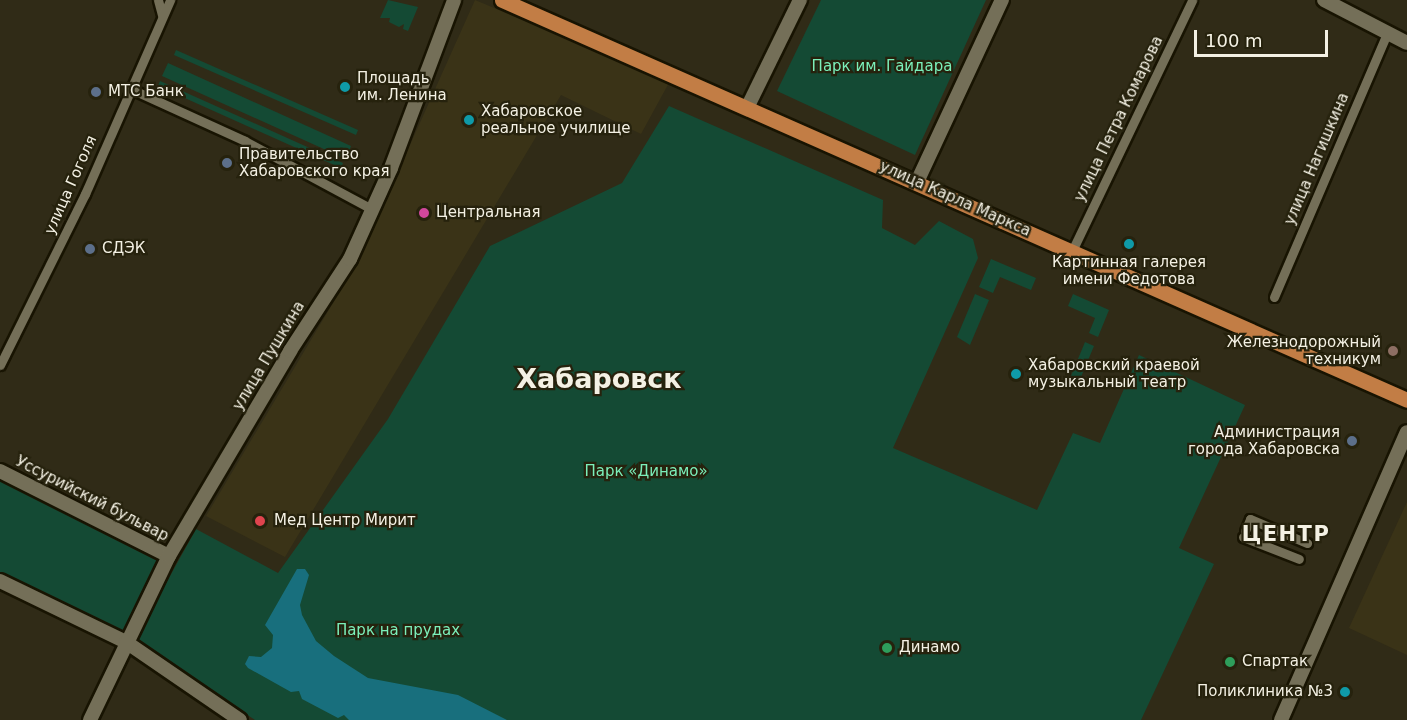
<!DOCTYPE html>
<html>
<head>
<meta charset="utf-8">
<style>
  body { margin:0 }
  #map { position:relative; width:1407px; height:720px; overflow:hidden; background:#302b17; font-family:"DejaVu Sans",sans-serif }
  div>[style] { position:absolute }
  .built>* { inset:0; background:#3a3317 }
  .green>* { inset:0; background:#144a34 }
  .water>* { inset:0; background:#186f7d }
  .roads { filter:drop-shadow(2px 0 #181402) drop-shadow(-2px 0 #181402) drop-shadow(0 2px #181402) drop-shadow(0 -2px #181402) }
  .street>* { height:9px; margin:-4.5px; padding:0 4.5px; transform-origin:4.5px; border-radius:4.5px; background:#746f58 }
  .secondary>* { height:14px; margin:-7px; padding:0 7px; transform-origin:7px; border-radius:7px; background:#746f58 }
  .primary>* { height:15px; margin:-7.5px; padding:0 7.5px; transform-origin:7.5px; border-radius:7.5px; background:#c27d45 }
  .dots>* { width:16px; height:16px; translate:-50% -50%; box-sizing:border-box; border:3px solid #26220d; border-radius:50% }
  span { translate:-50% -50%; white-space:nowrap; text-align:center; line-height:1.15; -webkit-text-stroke:4.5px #26220d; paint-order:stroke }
  .park-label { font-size:15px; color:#7befba }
  .poi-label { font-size:15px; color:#f4f1e4 }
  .left { translate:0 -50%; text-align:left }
  .right { translate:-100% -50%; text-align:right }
  .street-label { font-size:15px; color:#f4f1e4 }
  .district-label { font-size:21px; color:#f4f1e4; font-weight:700; letter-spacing:1.5px }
  .town-label { font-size:27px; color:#f4f1e4; font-weight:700 }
  .scale { position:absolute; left:1194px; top:30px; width:134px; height:27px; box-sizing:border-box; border:3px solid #f4f1e4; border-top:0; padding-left:8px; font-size:18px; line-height:21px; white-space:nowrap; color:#f4f1e4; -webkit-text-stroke:4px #26220d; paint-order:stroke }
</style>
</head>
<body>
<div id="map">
  <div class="built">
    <i style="clip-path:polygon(475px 0,670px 81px,641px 134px,561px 95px,285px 557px,206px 516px,358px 261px)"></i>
    <i style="clip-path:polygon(1407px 502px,1407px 655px,1349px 628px)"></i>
  </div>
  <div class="green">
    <i style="clip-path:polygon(388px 0,418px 7px,408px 31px,403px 29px,404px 24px,399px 27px,389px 22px,390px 18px,380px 18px)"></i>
    <i style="clip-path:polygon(821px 0,986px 0,915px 155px,777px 91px)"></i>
    <i style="clip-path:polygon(176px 50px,358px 130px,356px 135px,174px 55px)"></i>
    <i style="clip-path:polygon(168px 63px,351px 146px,346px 159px,162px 76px)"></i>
    <i style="clip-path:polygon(160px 81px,343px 163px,341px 168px,158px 86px)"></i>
    <i style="clip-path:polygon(669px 106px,883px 200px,882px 228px,915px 245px,939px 221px,973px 239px,978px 258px,893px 448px,1037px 510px,1073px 433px,1100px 443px,1139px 355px,1245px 405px,1179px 548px,1214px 564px,1141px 720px,255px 720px,135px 639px,196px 529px,278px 573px,388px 419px,490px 246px,622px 183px)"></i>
    <i style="clip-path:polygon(991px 259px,1036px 278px,1031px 290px,1000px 277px,993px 293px,979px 287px)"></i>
    <i style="clip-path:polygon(975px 294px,989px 300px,970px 345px,957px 337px)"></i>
    <i style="clip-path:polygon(1073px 294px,1109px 310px,1098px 337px,1089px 333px,1095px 318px,1068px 306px)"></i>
    <i style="clip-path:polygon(1085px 342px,1094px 346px,1076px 389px,1066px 388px)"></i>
    <i style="clip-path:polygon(0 480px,161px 559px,122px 632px,0 574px)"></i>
  </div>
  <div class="water">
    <i style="clip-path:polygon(297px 569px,305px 569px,309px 575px,300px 605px,302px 615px,316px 641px,334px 656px,368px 678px,458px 695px,507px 720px,349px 720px,344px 715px,338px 718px,302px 699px,299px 691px,291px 692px,248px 668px,245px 664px,249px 656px,261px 657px,272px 648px,273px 635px,265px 625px)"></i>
  </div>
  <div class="roads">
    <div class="street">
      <i style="left:158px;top:0;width:16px;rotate:75deg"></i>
      <i style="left:131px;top:89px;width:125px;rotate:24.5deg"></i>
      <i style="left:245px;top:141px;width:144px;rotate:28.2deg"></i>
      <i style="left:1072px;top:251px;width:278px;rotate:-64.4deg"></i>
      <i style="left:1274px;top:297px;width:287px;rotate:-66.8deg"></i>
      <i style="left:0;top:365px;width:191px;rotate:-63.6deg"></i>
      <i style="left:85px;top:194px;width:212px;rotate:-66.3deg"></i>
      <i style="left:1245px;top:531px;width:13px;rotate:-67deg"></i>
      <i style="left:1250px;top:519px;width:62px;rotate:22.8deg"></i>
      <i style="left:1243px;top:537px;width:60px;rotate:21.4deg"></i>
    </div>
    <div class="secondary">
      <i style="left:1324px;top:0;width:93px;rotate:27.4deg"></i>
      <i style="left:748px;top:106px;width:118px;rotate:-63.9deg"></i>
      <i style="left:917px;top:182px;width:201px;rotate:-65deg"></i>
      <i style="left:0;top:471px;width:189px;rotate:26.7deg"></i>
      <i style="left:0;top:581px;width:140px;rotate:25.8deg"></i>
      <i style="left:126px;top:642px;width:138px;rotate:34.4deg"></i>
      <i style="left:90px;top:720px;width:182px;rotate:-64.3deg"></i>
      <i style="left:169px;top:556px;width:238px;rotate:-59.4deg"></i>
      <i style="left:290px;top:351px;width:110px;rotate:-56.9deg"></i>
      <i style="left:350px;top:259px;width:100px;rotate:-65.7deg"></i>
      <i style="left:391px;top:168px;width:179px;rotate:-69.4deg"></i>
      <i style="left:1281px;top:720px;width:314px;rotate:-66.4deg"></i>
    </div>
    <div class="primary">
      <i style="left:502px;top:0;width:989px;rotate:23.84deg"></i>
    </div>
  </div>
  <div class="dots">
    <i style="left:345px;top:87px;background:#0f9aa8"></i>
    <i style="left:96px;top:92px;background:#5c6f8a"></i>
    <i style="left:469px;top:120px;background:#0f9aa8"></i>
    <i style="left:227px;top:163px;background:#5c6f8a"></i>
    <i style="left:424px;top:213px;background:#d1479c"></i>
    <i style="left:1129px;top:244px;background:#0f9aa8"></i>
    <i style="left:90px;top:249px;background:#5c6f8a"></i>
    <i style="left:1393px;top:351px;background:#8d6e63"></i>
    <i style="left:1016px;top:374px;background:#0f9aa8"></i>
    <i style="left:1352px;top:441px;background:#5c6f8a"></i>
    <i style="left:260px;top:521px;background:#e0444e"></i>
    <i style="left:887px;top:648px;background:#2e9e5b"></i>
    <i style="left:1230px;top:662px;background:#2e9e5b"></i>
    <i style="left:1345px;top:692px;background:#0f9aa8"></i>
  </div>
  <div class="park-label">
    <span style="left:882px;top:67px">Парк им. Гайдара</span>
    <span style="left:646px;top:472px">Парк «Динамо»</span>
    <span style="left:398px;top:631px">Парк на прудах</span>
  </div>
  <div class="poi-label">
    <span class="left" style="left:357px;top:87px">Площадь<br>им. Ленина</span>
    <span class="left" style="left:108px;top:92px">МТС Банк</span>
    <span class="left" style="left:481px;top:120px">Хабаровское<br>реальное училище</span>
    <span class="left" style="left:239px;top:163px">Правительство<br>Хабаровского края</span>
    <span class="left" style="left:436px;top:213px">Центральная</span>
    <span class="left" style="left:102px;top:249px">СДЭК</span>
    <span style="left:1129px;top:271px">Картинная галерея<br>имени Федотова</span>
    <span class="right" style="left:1381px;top:351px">Железнодорожный<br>техникум</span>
    <span class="left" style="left:1028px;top:374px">Хабаровский краевой<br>музыкальный театр</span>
    <span class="right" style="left:1340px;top:441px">Администрация<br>города Хабаровска</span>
    <span class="left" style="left:274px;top:521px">Мед Центр Мирит</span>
    <span class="left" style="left:899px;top:648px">Динамо</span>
    <span class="left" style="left:1242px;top:662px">Спартак</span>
    <span class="right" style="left:1333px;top:692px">Поликлиника №3</span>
  </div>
  <div class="street-label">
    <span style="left:1119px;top:119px;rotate:-64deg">улица Петра Комарова</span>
    <span style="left:1317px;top:159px;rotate:-67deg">улица Нагишкина</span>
    <span style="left:71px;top:185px;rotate:-66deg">улица Гоголя</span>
    <span style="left:955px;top:199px;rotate:24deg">улица Карла Маркса</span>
    <span style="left:269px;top:356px;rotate:-59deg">улица Пушкина</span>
    <span style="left:92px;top:499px;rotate:27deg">Уссурийский бульвар</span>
  </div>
  <div class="district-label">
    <span style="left:1286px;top:534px">ЦЕНТР</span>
  </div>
  <div class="town-label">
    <span style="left:599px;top:379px">Хабаровск</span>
  </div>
  <div class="scale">100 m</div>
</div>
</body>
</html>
